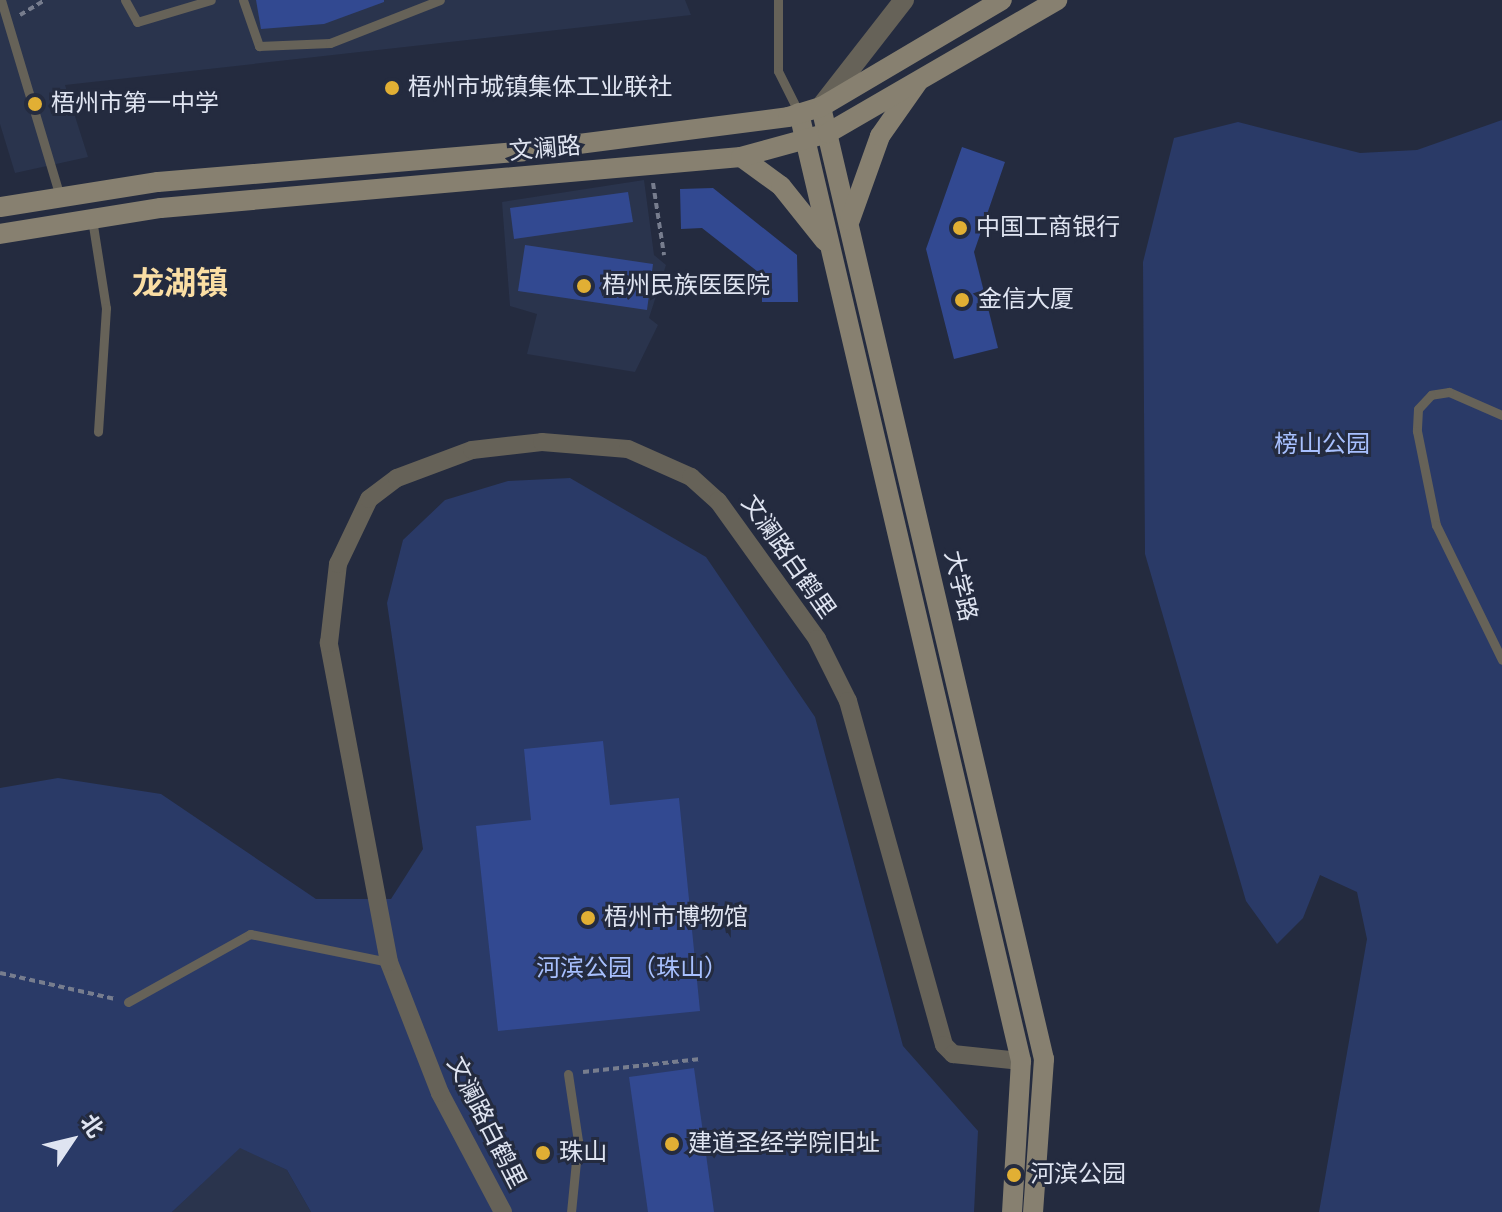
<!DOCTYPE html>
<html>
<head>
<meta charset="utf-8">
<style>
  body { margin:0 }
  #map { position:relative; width:1502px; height:1212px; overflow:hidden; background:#242b3f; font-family:"Nunito Sans","Noto Sans SC",sans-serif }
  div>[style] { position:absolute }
  .built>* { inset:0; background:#2a344d }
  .green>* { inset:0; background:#2a3a67 }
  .building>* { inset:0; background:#324991 }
  .path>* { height:4px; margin-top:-2px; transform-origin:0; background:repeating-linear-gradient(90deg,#777d8e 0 6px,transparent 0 10px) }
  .service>* { height:9px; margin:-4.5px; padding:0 4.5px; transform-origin:4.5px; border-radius:4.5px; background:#666258 }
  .minor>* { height:18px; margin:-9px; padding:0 9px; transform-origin:9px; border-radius:9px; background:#666258 }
  .tertiary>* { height:20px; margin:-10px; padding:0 10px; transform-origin:10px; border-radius:10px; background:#666258 }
  .secondary>* { height:20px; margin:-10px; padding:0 10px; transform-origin:10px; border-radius:10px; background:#878070 }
  .dots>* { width:22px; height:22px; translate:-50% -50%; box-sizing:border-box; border:4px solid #242b3f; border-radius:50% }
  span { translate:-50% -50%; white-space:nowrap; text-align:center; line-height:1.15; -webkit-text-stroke:6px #242b3f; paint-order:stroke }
  .poi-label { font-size:24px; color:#dfe4f1 }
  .left { translate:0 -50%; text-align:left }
  .street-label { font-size:24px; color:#dfe4f1 }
  .park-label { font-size:24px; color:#a8c0fe }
  .district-label { font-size:32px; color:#fadea4; font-weight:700 }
  .north { position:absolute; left:32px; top:1100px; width:80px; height:80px; -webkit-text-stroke:6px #242b3f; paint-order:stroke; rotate:55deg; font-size:22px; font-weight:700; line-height:32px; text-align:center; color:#dfe4f1 }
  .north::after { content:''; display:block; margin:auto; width:28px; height:36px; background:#dfe4f1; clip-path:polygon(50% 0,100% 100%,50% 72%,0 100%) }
</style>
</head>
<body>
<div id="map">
  <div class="built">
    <i style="clip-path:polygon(0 0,685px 0,691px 15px,65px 85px,88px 157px,15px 173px,0 124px)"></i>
    <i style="clip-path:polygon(644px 180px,654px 255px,666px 265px,649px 318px,658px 325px,635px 372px,527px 354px,537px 314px,510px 306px,502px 202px)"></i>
    <i style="clip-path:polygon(240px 1147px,287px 1170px,311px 1212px,172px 1212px)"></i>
  </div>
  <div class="green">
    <i style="clip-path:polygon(1502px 120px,1502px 1212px,1319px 1212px,1367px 939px,1357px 892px,1320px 875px,1303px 918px,1277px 944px,1246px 901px,1145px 554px,1143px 262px,1174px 138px,1238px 122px,1360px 153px,1417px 150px)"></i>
    <i style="clip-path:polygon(570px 478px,706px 557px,815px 717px,903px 1046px,978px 1131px,974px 1212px,311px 1212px,287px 1170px,240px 1148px,172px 1212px,0 1212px,0 788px,58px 778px,161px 794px,316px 899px,391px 899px,423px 849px,387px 603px,403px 540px,445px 500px,508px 481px)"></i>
  </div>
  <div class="building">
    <i style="clip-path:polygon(256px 0,384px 0,384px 2px,324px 24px,261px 29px)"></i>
    <i style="clip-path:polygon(962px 147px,1005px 162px,974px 252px,998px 348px,954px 359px,926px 249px)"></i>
    <i style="clip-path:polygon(713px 188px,797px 255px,798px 302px,762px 302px,762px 275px,702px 228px,681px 229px,680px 189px)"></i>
    <i style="clip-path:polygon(628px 192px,633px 222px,514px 239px,510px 208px)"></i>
    <i style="clip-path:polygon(525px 245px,653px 264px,647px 310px,518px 291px)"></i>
    <i style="clip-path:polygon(603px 741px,610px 805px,679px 798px,700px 1011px,498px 1031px,476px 826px,531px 820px,524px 749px)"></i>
    <i style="clip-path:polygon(694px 1068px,714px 1212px,648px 1212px,629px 1077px)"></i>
  </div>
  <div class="path">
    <i style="left:20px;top:15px;width:29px;rotate:-31deg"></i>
    <i style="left:653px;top:183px;width:73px;rotate:81.3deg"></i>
    <i style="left:0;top:973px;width:118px;rotate:12.7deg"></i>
    <i style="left:583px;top:1072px;width:118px;rotate:-6.3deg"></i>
  </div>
  <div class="service">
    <i style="left:1px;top:0;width:206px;rotate:73.3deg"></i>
    <i style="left:125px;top:0;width:25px;rotate:61deg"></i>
    <i style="left:137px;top:22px;width:77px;rotate:-16.6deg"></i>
    <i style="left:243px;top:0;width:49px;rotate:70.8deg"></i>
    <i style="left:259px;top:46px;width:71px;rotate:-2.4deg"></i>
    <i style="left:330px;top:43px;width:118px;rotate:-21.4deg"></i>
    <i style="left:778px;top:0;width:71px;rotate:90deg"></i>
    <i style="left:778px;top:71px;width:47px;rotate:63.4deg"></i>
    <i style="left:92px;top:219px;width:90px;rotate:81.1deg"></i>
    <i style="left:106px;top:308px;width:124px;rotate:93.7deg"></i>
    <i style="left:1502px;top:415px;width:58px;rotate:-156.5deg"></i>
    <i style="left:1449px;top:392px;width:18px;rotate:171deg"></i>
    <i style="left:1431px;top:395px;width:19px;rotate:133deg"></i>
    <i style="left:1418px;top:409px;width:22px;rotate:93deg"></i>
    <i style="left:1417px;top:431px;width:96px;rotate:78.6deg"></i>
    <i style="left:1436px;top:525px;width:150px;rotate:63.9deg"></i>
    <i style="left:128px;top:1002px;width:140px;rotate:-29.1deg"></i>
    <i style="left:250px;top:934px;width:142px;rotate:11.4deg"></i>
    <i style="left:568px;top:1074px;width:68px;rotate:81.5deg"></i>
    <i style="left:578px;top:1141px;width:71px;rotate:95.6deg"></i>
  </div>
  <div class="minor">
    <i style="left:503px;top:1212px;width:135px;rotate:-117.9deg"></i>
    <i style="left:440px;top:1093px;width:141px;rotate:-111.3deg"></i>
    <i style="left:389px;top:962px;width:325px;rotate:-100.7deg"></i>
    <i style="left:329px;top:643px;width:80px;rotate:-83.5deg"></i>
    <i style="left:338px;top:564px;width:72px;rotate:-64.5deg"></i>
    <i style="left:369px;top:499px;width:35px;rotate:-37deg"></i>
    <i style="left:397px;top:478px;width:80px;rotate:-20.5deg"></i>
    <i style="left:472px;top:450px;width:70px;rotate:-6.5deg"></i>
    <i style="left:542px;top:442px;width:86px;rotate:4.7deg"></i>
    <i style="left:628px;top:449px;width:69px;rotate:24deg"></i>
    <i style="left:691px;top:477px;width:36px;rotate:42deg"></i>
    <i style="left:718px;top:501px;width:170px;rotate:54.3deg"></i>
    <i style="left:817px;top:639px;width:69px;rotate:63.4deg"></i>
    <i style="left:848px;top:701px;width:357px;rotate:74.4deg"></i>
    <i style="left:944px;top:1045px;width:13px;rotate:45deg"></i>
    <i style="left:953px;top:1054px;width:68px;rotate:5.9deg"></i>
  </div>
  <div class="tertiary">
    <i style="left:823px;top:104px;width:132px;rotate:-52.1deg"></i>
  </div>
  <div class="secondary">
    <i style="left:821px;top:107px;width:978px;rotate:76.82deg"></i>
    <i style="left:1044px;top:1059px;width:153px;rotate:94.1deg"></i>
    <i style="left:799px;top:113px;width:974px;rotate:76.82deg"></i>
    <i style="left:1021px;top:1061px;width:151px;rotate:93.4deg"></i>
    <i style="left:741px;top:157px;width:49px;rotate:35.9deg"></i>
    <i style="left:781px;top:186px;width:70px;rotate:51.3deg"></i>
    <i style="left:0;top:207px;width:160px;rotate:-9deg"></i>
    <i style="left:158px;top:182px;width:367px;rotate:-4.8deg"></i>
    <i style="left:524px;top:151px;width:266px;rotate:-7.3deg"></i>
    <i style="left:788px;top:117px;width:34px;rotate:-17deg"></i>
    <i style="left:821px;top:107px;width:210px;rotate:-30.6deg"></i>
    <i style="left:850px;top:220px;width:89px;rotate:-70.3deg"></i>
    <i style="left:880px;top:136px;width:66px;rotate:-54.9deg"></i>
    <i style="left:0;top:234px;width:163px;rotate:-9.2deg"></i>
    <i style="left:161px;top:208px;width:582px;rotate:-5.03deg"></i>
    <i style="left:741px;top:157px;width:90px;rotate:-15.4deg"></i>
    <i style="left:828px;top:133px;width:265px;rotate:-30.1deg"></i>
  </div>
  <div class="dots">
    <i style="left:392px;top:88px;background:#e1af34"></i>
    <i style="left:35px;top:104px;background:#e1af34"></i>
    <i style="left:960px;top:228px;background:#e1af34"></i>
    <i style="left:584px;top:286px;background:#e1af34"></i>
    <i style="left:962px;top:300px;background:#e1af34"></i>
    <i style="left:588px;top:918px;background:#e1af34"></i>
    <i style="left:672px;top:1144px;background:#e1af34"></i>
    <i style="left:543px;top:1153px;background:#e1af34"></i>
    <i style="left:1014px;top:1175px;background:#e1af34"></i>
  </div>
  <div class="poi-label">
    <span class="left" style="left:408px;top:88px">梧州市城镇集体工业联社</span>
    <span class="left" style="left:51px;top:104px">梧州市第一中学</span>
    <span class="left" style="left:976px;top:228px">中国工商银行</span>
    <span class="left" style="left:602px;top:286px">梧州民族医医院</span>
    <span class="left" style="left:978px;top:300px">金信大厦</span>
    <span class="left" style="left:604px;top:918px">梧州市博物馆</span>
    <span class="left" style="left:688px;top:1144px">建道圣经学院旧址</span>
    <span class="left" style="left:559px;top:1153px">珠山</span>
    <span class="left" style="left:1030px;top:1175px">河滨公园</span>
  </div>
  <div class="street-label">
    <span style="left:545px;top:149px;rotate:-5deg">文澜路</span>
    <span style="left:788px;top:557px;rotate:55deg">文澜路白鹤里</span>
    <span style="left:960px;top:586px;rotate:77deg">大学路</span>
    <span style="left:486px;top:1123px;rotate:63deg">文澜路白鹤里</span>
  </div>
  <div class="park-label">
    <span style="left:1322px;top:445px">榜山公园</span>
    <span style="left:632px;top:969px">河滨公园（珠山）</span>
  </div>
  <div class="district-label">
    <span style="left:180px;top:284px">龙湖镇</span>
  </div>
  <div class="north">北</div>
</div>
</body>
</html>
